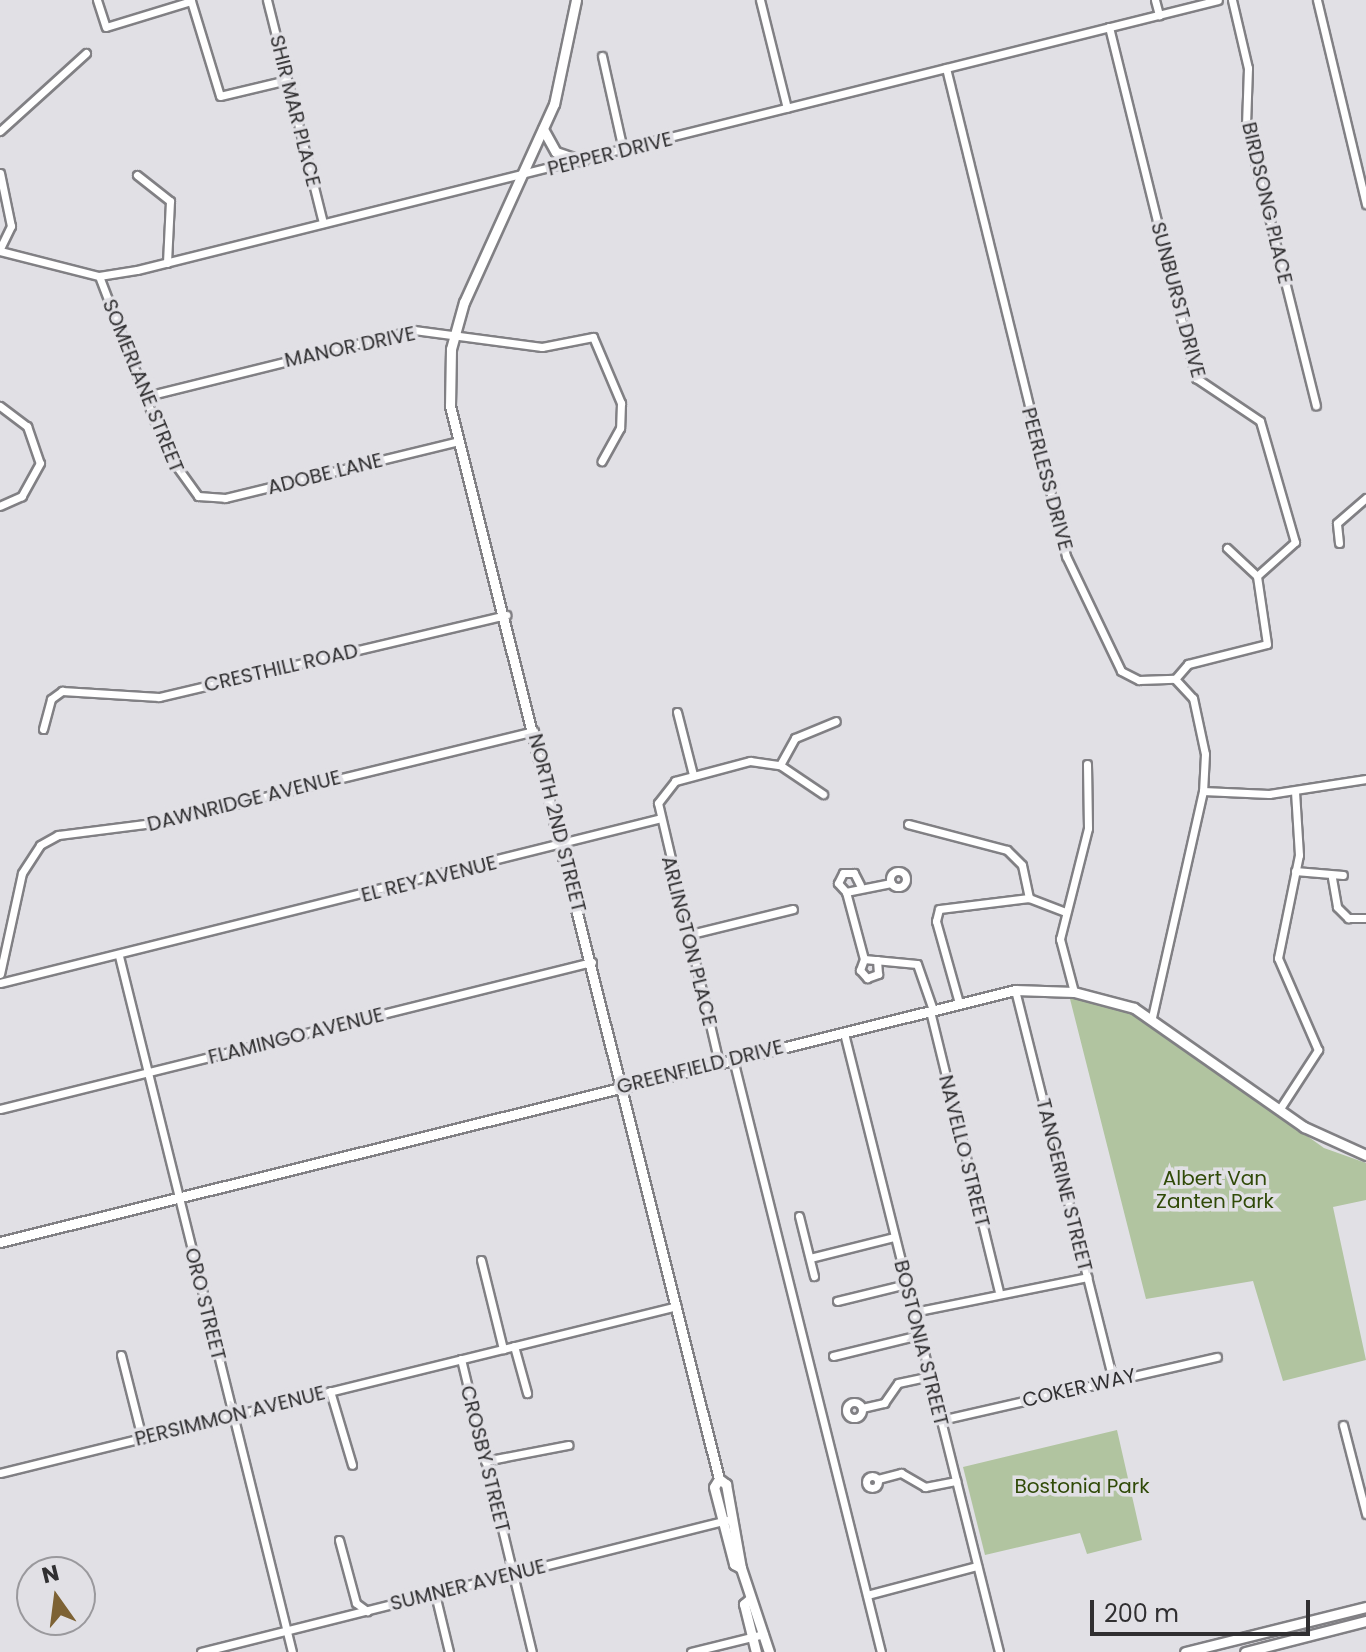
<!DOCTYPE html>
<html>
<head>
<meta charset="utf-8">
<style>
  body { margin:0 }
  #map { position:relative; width:1366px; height:1652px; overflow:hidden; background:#e1e0e5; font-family:Poppins,sans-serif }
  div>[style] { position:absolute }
  .green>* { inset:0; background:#b1c4a0 }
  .roads { filter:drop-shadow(2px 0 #818084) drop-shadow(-2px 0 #818084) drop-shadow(0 2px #818084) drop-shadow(0 -2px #818084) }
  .minor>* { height:7px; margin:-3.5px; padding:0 3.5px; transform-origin:3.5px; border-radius:3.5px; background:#fff }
  .minor>.ring { margin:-3.5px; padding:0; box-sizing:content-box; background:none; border:7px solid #fff; border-radius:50% }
  .major>* { height:9px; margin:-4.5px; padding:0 4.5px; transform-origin:4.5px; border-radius:4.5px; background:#fff }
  span { translate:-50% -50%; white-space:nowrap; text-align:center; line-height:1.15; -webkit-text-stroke:7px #e1e0e5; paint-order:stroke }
  .street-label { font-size:20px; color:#302f31 }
  .park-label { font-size:20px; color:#304a08 }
  .north { position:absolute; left:16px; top:1556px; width:80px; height:80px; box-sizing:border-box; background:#e1e0e5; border:2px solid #9a999d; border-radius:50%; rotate:346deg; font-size:22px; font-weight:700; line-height:32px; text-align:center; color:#302f31 }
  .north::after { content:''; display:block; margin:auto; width:28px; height:36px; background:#7d6234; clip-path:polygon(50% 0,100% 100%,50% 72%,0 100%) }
  .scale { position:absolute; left:1090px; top:1600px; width:220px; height:36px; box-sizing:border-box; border:4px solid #302f31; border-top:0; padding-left:10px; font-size:24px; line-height:28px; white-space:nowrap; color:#302f31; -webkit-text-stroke:6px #e1e0e5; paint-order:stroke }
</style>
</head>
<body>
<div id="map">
  <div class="green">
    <i style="clip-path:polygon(1069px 995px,1139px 1016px,1324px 1148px,1366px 1163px,1366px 1200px,1333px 1207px,1366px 1360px,1283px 1381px,1253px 1281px,1146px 1299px)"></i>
    <i style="clip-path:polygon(1117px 1430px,1142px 1540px,1087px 1554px,1080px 1533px,985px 1555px,963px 1467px)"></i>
  </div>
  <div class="roads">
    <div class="minor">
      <i style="left:97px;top:0;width:28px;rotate:72deg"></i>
      <i style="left:106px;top:27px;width:89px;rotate:-17deg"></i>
      <i style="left:191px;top:1px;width:99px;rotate:73deg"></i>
      <i style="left:220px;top:96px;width:69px;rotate:-13.4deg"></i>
      <i style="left:267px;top:0;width:230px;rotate:75.9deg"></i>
      <i style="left:760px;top:0;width:111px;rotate:76deg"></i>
      <i style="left:1155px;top:0;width:16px;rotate:75deg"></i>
      <i style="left:1232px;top:0;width:70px;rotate:76.8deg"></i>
      <i style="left:1248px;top:68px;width:57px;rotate:92deg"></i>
      <i style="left:1246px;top:125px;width:289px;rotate:76deg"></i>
      <i style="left:1317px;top:0;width:210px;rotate:76.5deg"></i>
      <i style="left:1109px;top:27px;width:362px;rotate:76.1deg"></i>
      <i style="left:1196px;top:378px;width:77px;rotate:33.9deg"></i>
      <i style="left:1260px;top:421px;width:126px;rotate:73.9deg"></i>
      <i style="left:1295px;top:542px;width:51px;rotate:138.2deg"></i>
      <i style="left:1257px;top:576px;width:41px;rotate:-137deg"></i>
      <i style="left:602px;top:56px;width:96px;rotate:77.4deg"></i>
      <i style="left:946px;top:68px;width:503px;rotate:76.18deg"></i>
      <i style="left:1066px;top:556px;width:127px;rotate:64.4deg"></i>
      <i style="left:1121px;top:671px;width:20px;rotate:27deg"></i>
      <i style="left:1139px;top:680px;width:36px;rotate:-2deg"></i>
      <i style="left:1175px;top:679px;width:26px;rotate:47deg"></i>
      <i style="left:1193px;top:698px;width:57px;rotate:77.9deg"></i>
      <i style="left:1205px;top:754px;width:37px;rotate:93deg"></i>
      <i style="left:1203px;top:791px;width:232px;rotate:102.7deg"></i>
      <i style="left:0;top:131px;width:116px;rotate:-42.2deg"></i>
      <i style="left:0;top:173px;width:54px;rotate:78.3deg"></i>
      <i style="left:11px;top:226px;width:25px;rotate:116deg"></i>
      <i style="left:137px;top:175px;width:42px;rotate:38.2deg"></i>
      <i style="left:170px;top:201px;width:62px;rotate:92.8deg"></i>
      <i style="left:0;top:251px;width:102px;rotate:14.2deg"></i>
      <i style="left:99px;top:276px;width:38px;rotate:-9deg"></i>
      <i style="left:137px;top:270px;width:1114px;rotate:-14.02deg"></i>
      <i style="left:99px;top:276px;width:190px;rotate:69deg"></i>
      <i style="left:167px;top:453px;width:53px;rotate:54.2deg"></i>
      <i style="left:198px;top:496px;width:27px;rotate:4deg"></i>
      <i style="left:225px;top:498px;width:240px;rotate:-13.7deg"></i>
      <i style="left:147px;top:396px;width:275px;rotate:-13.9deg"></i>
      <i style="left:414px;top:330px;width:129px;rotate:7.6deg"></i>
      <i style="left:542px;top:347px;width:52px;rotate:-11.1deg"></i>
      <i style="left:593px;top:337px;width:72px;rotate:67deg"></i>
      <i style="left:621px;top:403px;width:25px;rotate:92deg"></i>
      <i style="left:620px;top:428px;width:38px;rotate:119deg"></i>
      <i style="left:0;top:406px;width:34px;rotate:37deg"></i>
      <i style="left:27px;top:426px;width:39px;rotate:71deg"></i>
      <i style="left:40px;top:463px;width:38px;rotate:119deg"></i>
      <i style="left:22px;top:496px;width:24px;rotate:156deg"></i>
      <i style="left:1339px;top:543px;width:20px;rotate:-96deg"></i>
      <i style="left:1337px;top:523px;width:38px;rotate:-41deg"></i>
      <i style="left:1175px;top:679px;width:20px;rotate:-49deg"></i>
      <i style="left:1188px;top:664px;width:81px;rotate:-14.2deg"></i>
      <i style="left:1267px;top:644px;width:69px;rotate:-98.4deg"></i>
      <i style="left:677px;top:712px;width:65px;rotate:75.7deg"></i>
      <i style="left:43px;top:729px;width:31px;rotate:-75deg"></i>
      <i style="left:51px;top:699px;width:14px;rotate:-36deg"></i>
      <i style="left:62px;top:691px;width:97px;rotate:3.5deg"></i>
      <i style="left:159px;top:697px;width:357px;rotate:-13.3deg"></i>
      <i style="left:780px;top:765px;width:31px;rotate:-61deg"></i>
      <i style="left:795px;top:738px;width:44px;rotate:-22.5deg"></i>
      <i style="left:1203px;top:791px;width:66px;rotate:2.6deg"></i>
      <i style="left:1269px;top:794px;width:98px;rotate:-8.8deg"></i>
      <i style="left:908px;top:824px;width:102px;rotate:14.7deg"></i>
      <i style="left:1007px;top:850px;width:21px;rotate:45deg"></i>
      <i style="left:1022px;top:865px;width:34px;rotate:78deg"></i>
      <i style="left:1029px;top:898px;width:39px;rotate:21deg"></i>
      <i class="ring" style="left:890px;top:871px;width:9px;height:9px"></i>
      <i style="left:1295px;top:871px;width:48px;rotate:4.8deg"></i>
      <i style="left:1332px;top:878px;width:29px;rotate:80deg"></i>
      <i style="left:1337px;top:907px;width:16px;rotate:45deg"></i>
      <i style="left:1348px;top:918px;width:18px"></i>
      <i style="left:891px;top:883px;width:46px;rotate:168.7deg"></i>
      <i style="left:846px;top:892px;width:69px;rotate:75deg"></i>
      <i style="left:864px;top:959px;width:53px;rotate:5.4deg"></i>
      <i style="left:917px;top:964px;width:49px;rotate:70.8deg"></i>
      <i style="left:846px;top:892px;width:12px;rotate:-132deg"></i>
      <i style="left:838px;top:883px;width:11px;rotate:-63deg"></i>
      <i style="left:843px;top:873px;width:11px"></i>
      <i style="left:854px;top:873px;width:13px;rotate:63deg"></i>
      <i style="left:687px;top:935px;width:109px;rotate:-13.8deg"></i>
      <i style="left:119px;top:956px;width:717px;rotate:76.04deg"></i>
      <i style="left:864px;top:959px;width:12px;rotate:110deg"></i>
      <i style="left:860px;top:970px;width:11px;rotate:49deg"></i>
      <i style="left:867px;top:978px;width:12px;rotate:-20deg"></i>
      <i style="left:878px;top:974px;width:14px;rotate:-94deg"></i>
      <i style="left:0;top:974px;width:103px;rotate:-77.7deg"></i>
      <i style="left:22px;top:873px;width:33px;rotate:-57deg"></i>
      <i style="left:40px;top:845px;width:21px;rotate:-29deg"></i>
      <i style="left:58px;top:835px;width:104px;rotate:-7.2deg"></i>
      <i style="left:161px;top:822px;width:384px;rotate:-13.7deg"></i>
      <i style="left:0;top:983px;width:678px;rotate:-14deg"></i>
      <i style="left:1015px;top:990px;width:403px;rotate:75.9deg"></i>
      <i style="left:1074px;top:992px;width:55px;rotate:-104.8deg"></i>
      <i style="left:1060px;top:939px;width:114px;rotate:-75.8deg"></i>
      <i style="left:1088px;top:828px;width:64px;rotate:-90.9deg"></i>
      <i style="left:959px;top:1003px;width:85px;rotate:-105.7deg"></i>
      <i style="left:936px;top:921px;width:12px;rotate:-76deg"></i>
      <i style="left:939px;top:909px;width:91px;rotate:-7deg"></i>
      <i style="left:930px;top:1011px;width:288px;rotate:76.2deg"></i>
      <i style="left:844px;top:1033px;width:638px;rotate:75.94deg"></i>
      <i style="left:733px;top:1059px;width:611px;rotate:75.99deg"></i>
      <i style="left:719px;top:1063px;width:267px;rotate:-103.2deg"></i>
      <i style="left:658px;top:803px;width:28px;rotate:-52deg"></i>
      <i style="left:675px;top:781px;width:78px;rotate:-14.9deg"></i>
      <i style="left:750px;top:761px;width:30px;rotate:8deg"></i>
      <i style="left:780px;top:765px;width:52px;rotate:34deg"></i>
      <i style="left:0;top:1109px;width:610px;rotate:-13.95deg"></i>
      <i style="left:1279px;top:1110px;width:72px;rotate:-57deg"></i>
      <i style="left:1318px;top:1050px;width:100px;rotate:-113.5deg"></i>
      <i style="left:1278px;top:958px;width:105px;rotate:-78.5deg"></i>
      <i style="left:1299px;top:855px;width:64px;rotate:-93.6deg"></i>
      <i style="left:799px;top:1216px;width:62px;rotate:76deg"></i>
      <i style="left:810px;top:1258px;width:87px;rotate:-14deg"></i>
      <i style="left:481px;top:1260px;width:92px;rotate:76.1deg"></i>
      <i style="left:837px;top:1301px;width:71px;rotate:-13.8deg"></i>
      <i style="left:914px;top:1312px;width:177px;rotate:-11.4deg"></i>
      <i style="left:514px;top:1346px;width:49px;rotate:74.5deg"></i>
      <i style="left:121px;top:1355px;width:86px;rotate:75.8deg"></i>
      <i style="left:833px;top:1356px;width:89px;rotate:-13.7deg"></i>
      <i style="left:461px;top:1359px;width:301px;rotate:76.4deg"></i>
      <i style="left:330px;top:1391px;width:77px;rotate:73.4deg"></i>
      <i class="ring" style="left:846px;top:1402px;width:9px;height:9px"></i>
      <i style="left:862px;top:1408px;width:23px;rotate:-13deg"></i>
      <i style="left:884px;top:1403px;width:24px;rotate:-55deg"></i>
      <i style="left:898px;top:1383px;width:33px;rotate:-12deg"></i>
      <i style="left:941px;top:1420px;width:283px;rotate:-12.9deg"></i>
      <i style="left:1343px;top:1425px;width:92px;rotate:75.5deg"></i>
      <i style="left:485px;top:1461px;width:85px;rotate:-10.9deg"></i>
      <i style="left:0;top:1473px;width:697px;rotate:-13.86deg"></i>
      <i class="ring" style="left:866px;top:1476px;width:5px;height:5px"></i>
      <i style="left:878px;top:1479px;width:24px;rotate:-15deg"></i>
      <i style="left:901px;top:1473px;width:28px;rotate:30deg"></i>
      <i style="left:925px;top:1487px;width:32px;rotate:-11deg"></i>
      <i style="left:339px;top:1540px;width:65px;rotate:74.9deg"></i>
      <i style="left:356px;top:1603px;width:14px;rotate:36deg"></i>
      <i style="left:435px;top:1594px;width:60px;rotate:76.4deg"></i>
      <i style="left:867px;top:1595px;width:114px;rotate:-14.8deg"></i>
      <i style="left:201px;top:1652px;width:542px;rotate:-14.09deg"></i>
      <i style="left:691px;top:1652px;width:75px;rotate:-13.9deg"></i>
    </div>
    <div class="major">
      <i style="left:576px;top:0;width:106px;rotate:101.9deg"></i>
      <i style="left:554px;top:104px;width:217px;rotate:114.4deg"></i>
      <i style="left:464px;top:302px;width:49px;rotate:105.5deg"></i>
      <i style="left:451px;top:349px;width:57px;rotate:91deg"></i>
      <i style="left:450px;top:406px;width:1106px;rotate:75.93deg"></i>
      <i style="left:719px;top:1479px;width:9px;rotate:36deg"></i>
      <i style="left:726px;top:1484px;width:85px;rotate:79.9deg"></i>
      <i style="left:741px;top:1568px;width:89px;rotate:71.6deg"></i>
      <i style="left:543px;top:129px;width:26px;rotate:61deg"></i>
      <i style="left:556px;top:152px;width:28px;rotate:19deg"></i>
      <i style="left:0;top:1242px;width:1046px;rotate:-13.94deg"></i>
      <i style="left:1015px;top:990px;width:59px;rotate:1.9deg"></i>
      <i style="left:1074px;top:992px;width:62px;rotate:14.9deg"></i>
      <i style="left:1134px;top:1008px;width:208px;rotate:35deg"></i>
      <i style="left:1304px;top:1127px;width:68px;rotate:24.3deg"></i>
      <i style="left:719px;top:1479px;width:9px;rotate:122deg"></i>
      <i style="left:714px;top:1487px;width:80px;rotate:75.4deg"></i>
      <i style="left:734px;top:1564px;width:8px;rotate:30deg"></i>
      <i style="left:750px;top:1599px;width:8px;rotate:140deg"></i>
      <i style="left:744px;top:1604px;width:49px;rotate:76deg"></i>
      <i style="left:1185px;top:1652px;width:187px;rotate:-14deg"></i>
      <i style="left:1245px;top:1652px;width:125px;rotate:-14.4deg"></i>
    </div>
  </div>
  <div class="street-label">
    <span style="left:295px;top:111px;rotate:76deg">SHIR MAR PLACE</span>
    <span style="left:610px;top:154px;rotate:-14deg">PEPPER DRIVE</span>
    <span style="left:1267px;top:203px;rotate:77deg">BIRDSONG PLACE</span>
    <span style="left:1178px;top:300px;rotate:75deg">SUNBURST DRIVE</span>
    <span style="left:350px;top:347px;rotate:-12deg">MANOR DRIVE</span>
    <span style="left:143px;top:386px;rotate:68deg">SOMERLANE STREET</span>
    <span style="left:325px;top:474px;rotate:-14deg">ADOBE LANE</span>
    <span style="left:1047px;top:479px;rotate:75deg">PEERLESS DRIVE</span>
    <span style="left:281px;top:668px;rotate:-13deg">CRESTHILL ROAD</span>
    <span style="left:244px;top:801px;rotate:-14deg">DAWNRIDGE AVENUE</span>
    <span style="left:557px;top:823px;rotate:76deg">NORTH 2ND STREET</span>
    <span style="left:429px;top:879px;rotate:-14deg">EL REY AVENUE</span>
    <span style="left:689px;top:941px;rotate:76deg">ARLINGTON PLACE</span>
    <span style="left:296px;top:1036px;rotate:-14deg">FLAMINGO AVENUE</span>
    <span style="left:700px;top:1067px;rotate:-14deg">GREENFIELD DRIVE</span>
    <span style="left:964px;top:1151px;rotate:76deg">NAVELLO STREET</span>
    <span style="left:1064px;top:1185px;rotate:76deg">TANGERINE STREET</span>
    <span style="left:205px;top:1304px;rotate:76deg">ORO STREET</span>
    <span style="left:921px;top:1343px;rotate:76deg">BOSTONIA STREET</span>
    <span style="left:1079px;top:1388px;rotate:-13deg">COKER WAY</span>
    <span style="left:230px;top:1416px;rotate:-14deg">PERSIMMON AVENUE</span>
    <span style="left:485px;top:1459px;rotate:76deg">CROSBY STREET</span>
    <span style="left:468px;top:1585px;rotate:-14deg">SUMNER AVENUE</span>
  </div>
  <div class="park-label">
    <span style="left:1215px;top:1190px">Albert Van<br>Zanten Park</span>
    <span style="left:1082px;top:1486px">Bostonia Park</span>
  </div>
  <div class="north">N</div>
  <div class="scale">200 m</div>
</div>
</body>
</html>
